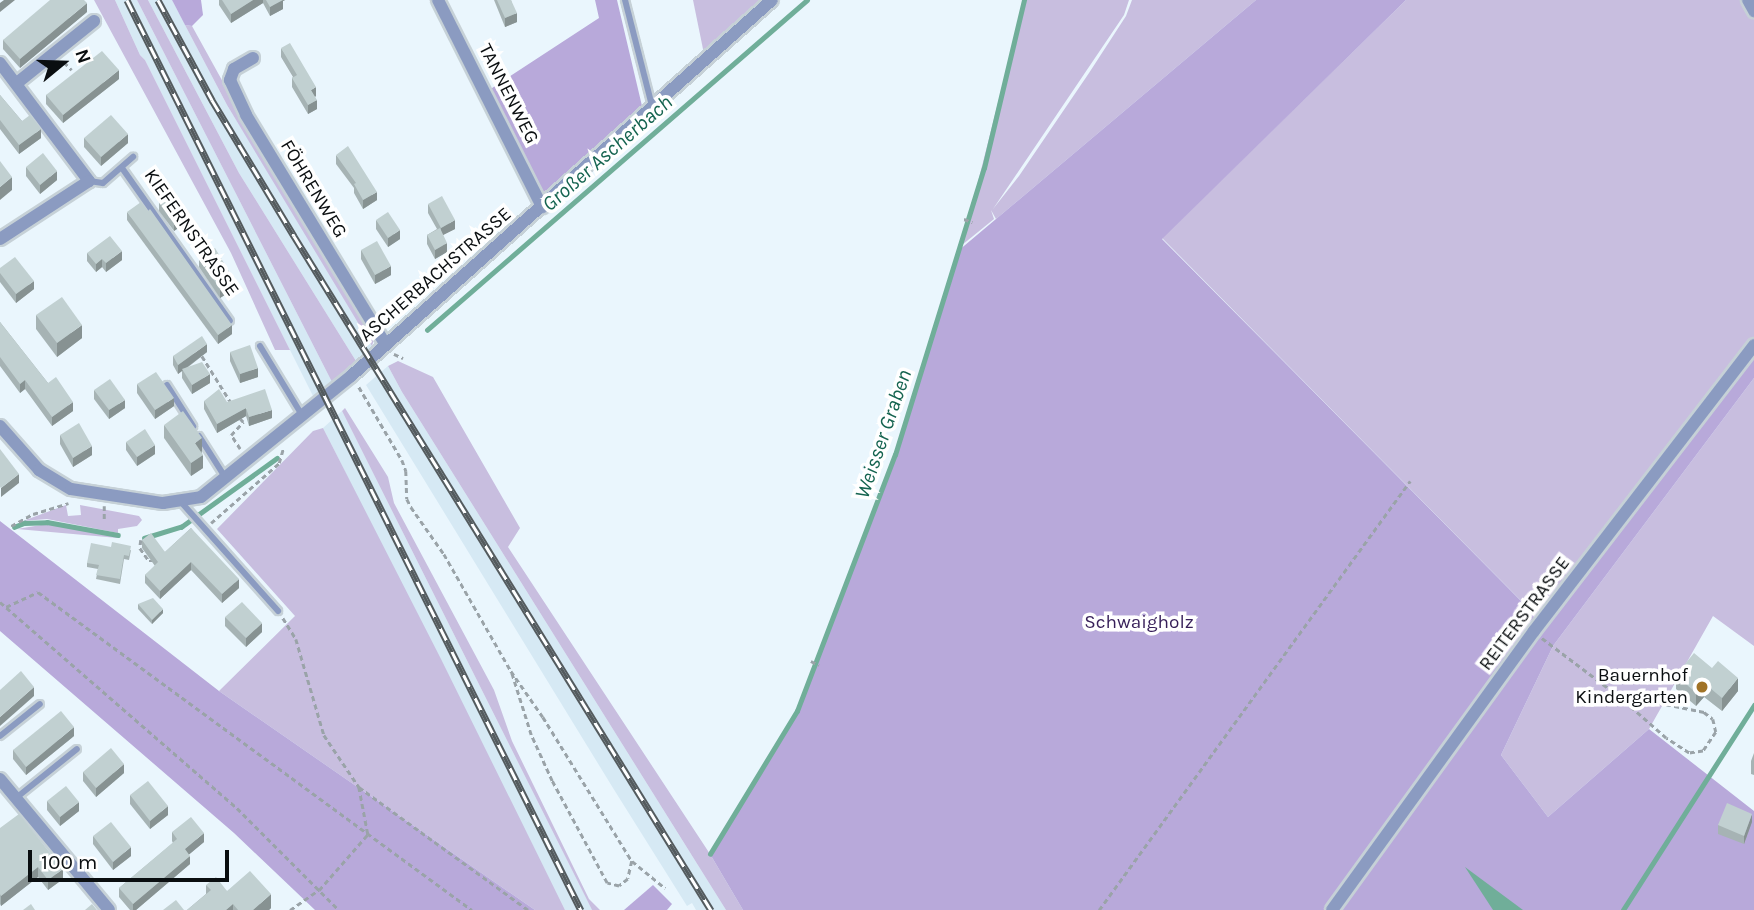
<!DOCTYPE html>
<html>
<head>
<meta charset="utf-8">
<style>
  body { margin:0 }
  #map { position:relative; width:1754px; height:910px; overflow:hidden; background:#eaf6fd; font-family:Karla,sans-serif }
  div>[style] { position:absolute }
  .built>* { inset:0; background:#d6e9f4 }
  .green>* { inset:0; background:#c8bedf }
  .forest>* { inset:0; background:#b8a9da }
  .water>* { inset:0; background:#70ae99 }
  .stream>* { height:4.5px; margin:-2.25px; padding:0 2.25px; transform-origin:2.25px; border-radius:2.25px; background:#70ae99 }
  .path>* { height:2.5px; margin-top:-1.25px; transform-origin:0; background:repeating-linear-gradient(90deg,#9aa3a8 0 5px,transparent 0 8.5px) }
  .roads { filter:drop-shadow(2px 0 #c6d1d7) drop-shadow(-2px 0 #c6d1d7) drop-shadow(0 2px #c6d1d7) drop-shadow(0 -2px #c6d1d7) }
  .lane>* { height:6px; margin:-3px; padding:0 3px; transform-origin:3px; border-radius:3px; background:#8b9bc1 }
  .street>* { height:12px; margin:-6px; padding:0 6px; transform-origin:6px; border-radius:6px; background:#8b9bc1 }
  .rail>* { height:7px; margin-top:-3.5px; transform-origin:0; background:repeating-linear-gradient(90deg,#fff 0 13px,#545b5e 0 26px); box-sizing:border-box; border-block:2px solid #545b5e }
  .wall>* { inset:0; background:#a6b3b4 }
  .shaded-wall>* { inset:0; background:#879292 }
  .building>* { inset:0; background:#c1d0d1 }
  .dots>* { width:19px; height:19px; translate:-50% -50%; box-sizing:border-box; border:4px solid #fff; border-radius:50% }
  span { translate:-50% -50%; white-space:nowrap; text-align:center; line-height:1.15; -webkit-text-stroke:7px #fff; paint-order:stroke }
  .street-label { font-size:19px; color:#0a0e10 }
  .park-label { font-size:19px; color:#371f59 }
  .poi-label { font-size:19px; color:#0a0e10 }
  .right { translate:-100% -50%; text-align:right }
  .water-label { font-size:21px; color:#156450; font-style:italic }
  .north { position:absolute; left:28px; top:28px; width:70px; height:70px; -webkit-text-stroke:5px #fff; paint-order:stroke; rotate:71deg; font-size:19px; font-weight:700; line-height:28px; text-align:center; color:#0a0e10 }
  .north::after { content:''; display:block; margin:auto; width:24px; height:32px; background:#0a0e10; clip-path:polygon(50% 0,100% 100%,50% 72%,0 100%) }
  .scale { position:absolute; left:28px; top:850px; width:201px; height:32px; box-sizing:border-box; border:4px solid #0a0e10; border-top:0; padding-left:9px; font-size:21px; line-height:24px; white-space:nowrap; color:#0a0e10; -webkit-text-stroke:5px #fff; paint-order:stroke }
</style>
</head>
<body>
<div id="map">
  <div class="built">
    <i style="clip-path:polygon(115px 0,137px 0,332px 382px,315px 400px,145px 60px,140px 55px)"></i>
    <i style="clip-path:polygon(148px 0,172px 0,227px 105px,363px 327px,372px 346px,356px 361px,239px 173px)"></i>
    <i style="clip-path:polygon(388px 366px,402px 392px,726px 910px,696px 910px,692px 903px,687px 906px,613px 788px,366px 385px)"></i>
    <i style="clip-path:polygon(342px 411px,592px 910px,565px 910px,323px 428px)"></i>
  </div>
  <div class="green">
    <i style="clip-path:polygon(94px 0,115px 0,140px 55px,145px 60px,290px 350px,275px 350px,231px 253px)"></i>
    <i style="clip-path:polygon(137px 0,148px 0,239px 173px,356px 361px,332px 382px)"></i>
    <i style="clip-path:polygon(693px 0,765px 0,704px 54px)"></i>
    <i style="clip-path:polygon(1024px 0,1129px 0,1124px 15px,993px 209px,1019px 176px,1089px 73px,1126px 16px,1132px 0,1256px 0,996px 219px,991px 210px,994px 219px,962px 245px)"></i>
    <i style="clip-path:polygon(1406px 0,1748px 0,1754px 11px,1754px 345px,1542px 622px,1162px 238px)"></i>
    <i style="clip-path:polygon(185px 25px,192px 26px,234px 102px,375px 336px,372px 346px,227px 105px)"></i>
    <i style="clip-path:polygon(398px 361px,433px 377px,520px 528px,508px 547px,710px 854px,743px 910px,726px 910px,402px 392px,388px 366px)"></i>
    <i style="clip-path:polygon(1754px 378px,1754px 646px,1713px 616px,1649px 729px,1548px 817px,1501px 755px,1553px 646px)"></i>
    <i style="clip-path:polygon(345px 408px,388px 477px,394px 503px,494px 690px,512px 741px,589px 899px,600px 910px,592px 910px,342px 411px)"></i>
    <i style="clip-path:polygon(323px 428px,441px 659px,565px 910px,535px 910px,219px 691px,295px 616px,217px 529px,313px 431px)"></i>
    <i style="clip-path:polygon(66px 505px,68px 516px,81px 515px,80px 505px,139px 516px,142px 520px,137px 526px,118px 529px,118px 533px,47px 519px,23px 521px)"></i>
    <i style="clip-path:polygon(47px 524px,117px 536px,118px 538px,17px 529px)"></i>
  </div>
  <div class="forest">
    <i style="clip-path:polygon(172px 0,201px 0,203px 15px,192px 26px,185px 25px)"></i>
    <i style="clip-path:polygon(595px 0,617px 0,642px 106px,540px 198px,486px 92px,599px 18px)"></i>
    <i style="clip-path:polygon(1256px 0,1406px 0,1162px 239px,1541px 621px,1754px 345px,1754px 378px,1553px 646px,1501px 755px,1548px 817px,1649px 729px,1754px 811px,1754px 910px,743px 910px,710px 854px,797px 711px,895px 455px,958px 251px)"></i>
    <i style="clip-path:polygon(0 521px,219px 691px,535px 910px,315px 910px,234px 833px,0 631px)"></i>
    <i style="clip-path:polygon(653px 885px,672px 904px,667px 910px,624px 910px)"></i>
  </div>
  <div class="water">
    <i style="clip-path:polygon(1465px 867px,1523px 910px,1493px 910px)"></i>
  </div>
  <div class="stream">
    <i style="left:427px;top:330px;width:503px;rotate:-40.97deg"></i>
    <i style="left:14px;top:527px;width:11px;rotate:-22deg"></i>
    <i style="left:24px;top:523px;width:23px;rotate:-2deg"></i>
    <i style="left:47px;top:522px;width:72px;rotate:10.4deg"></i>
    <i style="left:144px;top:538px;width:39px;rotate:-17deg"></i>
    <i style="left:181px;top:527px;width:118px;rotate:-35.7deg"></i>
    <i style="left:710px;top:854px;width:167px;rotate:-58.7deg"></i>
    <i style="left:797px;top:711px;width:274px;rotate:-69.1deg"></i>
    <i style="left:895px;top:455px;width:300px;rotate:-72.8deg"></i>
    <i style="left:984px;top:168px;width:173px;rotate:-76.6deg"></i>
    <i style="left:1623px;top:910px;width:243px;rotate:-57.4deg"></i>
  </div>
  <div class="path">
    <i style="left:64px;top:62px;width:11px;rotate:45deg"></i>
    <i style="left:964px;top:219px;width:9px;rotate:21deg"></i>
    <i style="left:394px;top:354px;width:10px;rotate:24deg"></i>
    <i style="left:202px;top:356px;width:57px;rotate:58deg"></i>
    <i style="left:359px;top:387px;width:85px;rotate:59.5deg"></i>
    <i style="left:402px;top:460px;width:12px;rotate:70deg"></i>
    <i style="left:406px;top:471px;width:28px;rotate:88deg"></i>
    <i style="left:407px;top:499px;width:9px;rotate:63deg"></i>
    <i style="left:411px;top:507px;width:57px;rotate:54.9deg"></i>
    <i style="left:444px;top:554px;width:135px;rotate:60.2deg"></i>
    <i style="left:511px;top:671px;width:56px;rotate:55.2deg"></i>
    <i style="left:543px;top:717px;width:169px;rotate:58.3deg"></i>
    <i style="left:632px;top:861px;width:18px;rotate:103deg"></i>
    <i style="left:628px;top:879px;width:11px;rotate:142deg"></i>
    <i style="left:619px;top:886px;width:12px;rotate:-166deg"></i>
    <i style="left:607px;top:883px;width:116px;rotate:-118.3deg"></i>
    <i style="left:552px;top:781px;width:51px;rotate:-114.5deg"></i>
    <i style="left:531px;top:735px;width:67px;rotate:-107.4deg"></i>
    <i style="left:240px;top:449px;width:17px;rotate:-123deg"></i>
    <i style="left:231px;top:435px;width:18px;rotate:-47deg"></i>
    <i style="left:243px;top:422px;width:4px;rotate:-135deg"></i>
    <i style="left:104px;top:519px;width:13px;rotate:-90deg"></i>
    <i style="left:211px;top:523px;width:91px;rotate:-41.4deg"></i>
    <i style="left:279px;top:463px;width:15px;rotate:-74deg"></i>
    <i style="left:11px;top:526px;width:25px;rotate:-29deg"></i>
    <i style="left:33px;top:514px;width:37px;rotate:-17deg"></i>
    <i style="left:141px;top:540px;width:8px;rotate:97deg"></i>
    <i style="left:140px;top:548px;width:16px;rotate:55deg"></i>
    <i style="left:149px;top:561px;width:4px"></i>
    <i style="left:0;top:602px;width:314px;rotate:41deg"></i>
    <i style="left:237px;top:808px;width:144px;rotate:45deg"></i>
    <i style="left:6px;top:607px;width:35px;rotate:-25deg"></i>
    <i style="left:38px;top:592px;width:538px;rotate:36.23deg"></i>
    <i style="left:283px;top:618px;width:25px;rotate:58deg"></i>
    <i style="left:296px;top:639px;width:100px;rotate:73.7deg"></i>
    <i style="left:324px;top:735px;width:63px;rotate:56.1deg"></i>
    <i style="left:359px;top:787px;width:48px;rotate:79.2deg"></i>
    <i style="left:1542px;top:638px;width:93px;rotate:37.1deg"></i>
    <i style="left:1616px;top:694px;width:90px;rotate:11.6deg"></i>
    <i style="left:1704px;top:712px;width:11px;rotate:38deg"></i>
    <i style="left:1713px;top:719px;width:13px;rotate:77deg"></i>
    <i style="left:1716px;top:732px;width:23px;rotate:124deg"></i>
    <i style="left:1703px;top:751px;width:14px;rotate:172deg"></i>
    <i style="left:1689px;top:753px;width:27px;rotate:-147deg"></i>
    <i style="left:1666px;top:738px;width:67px;rotate:-138.7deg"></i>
    <i style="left:811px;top:661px;width:9px;rotate:27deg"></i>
    <i style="left:359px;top:787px;width:209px;rotate:36deg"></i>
    <i style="left:632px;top:861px;width:43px;rotate:39.3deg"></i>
    <i style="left:290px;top:910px;width:35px;rotate:-35deg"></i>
    <i style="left:319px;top:890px;width:74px;rotate:-48.8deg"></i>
    <i style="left:1099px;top:910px;width:530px;rotate:-54.06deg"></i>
  </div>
  <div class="roads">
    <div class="lane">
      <i style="left:625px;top:0;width:109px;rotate:75.7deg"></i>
      <i style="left:122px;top:168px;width:187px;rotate:54.8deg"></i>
      <i style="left:89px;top:181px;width:14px;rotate:8deg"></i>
      <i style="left:103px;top:183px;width:40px;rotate:-41deg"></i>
      <i style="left:260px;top:346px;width:81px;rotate:58.7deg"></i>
      <i style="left:167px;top:385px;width:49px;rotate:57.6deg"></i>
      <i style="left:199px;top:436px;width:49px;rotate:57.6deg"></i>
      <i style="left:181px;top:502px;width:146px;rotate:48.3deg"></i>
      <i style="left:0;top:736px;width:51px;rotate:-38.7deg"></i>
      <i style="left:16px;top:798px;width:78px;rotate:-38.8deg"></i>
    </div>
    <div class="street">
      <i style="left:438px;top:0;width:232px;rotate:63.3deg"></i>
      <i style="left:1748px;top:0;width:13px;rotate:61deg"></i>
      <i style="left:253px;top:58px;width:22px;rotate:150deg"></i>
      <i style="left:234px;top:69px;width:12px;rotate:110deg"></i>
      <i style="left:230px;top:80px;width:38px;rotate:65deg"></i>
      <i style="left:246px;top:115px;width:268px;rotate:58.7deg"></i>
      <i style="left:0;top:63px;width:148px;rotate:53deg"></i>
      <i style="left:89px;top:181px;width:106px;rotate:146.9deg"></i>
      <i style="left:17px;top:83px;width:99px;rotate:-38.8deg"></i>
      <i style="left:0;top:426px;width:59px;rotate:48.4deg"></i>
      <i style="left:39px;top:470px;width:37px;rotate:31deg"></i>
      <i style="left:71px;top:489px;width:93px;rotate:8.7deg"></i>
      <i style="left:163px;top:503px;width:38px;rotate:-9deg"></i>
      <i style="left:201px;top:497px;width:193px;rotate:-38.9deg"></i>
      <i style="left:351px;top:376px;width:564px;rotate:-41.77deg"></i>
      <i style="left:0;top:779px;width:170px;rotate:50.2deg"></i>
      <i style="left:1332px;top:910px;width:344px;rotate:-54.1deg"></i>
      <i style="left:1534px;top:631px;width:361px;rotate:-52.4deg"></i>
    </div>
  </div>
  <div class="rail">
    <i style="left:127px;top:0;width:1017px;rotate:63.49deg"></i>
    <i style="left:158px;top:0;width:114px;rotate:61.6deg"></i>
    <i style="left:212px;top:100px;width:159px;rotate:58.9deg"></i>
    <i style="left:294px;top:236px;width:793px;rotate:58.26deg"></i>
  </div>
  <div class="wall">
    <i style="clip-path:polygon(219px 0,285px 0,283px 1px,283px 9px,270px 16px,263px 3px,231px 23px,219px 5px)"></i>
    <i style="clip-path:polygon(494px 0,511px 0,517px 22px,505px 27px)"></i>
    <i style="clip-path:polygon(87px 12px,20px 68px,3px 49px,3px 40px)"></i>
    <i style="clip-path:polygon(281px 48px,316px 96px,315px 97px,317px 109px,308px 114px,292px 87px,292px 78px,293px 77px,281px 57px)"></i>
    <i style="clip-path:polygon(119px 79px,63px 123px,46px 104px,46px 95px)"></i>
    <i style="clip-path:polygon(0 95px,22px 121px,41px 138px,19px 154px,0 129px)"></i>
    <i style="clip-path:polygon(84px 138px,128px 143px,101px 166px,84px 147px)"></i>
    <i style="clip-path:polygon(336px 155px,377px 200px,363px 209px,354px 193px,354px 188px,336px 164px)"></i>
    <i style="clip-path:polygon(26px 167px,57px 180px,40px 194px,26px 176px)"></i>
    <i style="clip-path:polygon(159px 202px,187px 222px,174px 231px,159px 211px)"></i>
    <i style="clip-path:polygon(428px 204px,455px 229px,443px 235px,447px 252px,435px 259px,427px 244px,427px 235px,437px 229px,428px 213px)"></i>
    <i style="clip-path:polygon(127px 212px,232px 334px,218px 344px,127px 220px)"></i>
    <i style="clip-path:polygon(376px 220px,400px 239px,388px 247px,376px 229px)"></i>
    <i style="clip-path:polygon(361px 250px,391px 275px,375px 284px,361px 259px)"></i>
    <i style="clip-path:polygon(87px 253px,122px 260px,106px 272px,102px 267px,96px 272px,87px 261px)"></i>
    <i style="clip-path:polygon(199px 258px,234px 289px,220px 298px,199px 267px)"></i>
    <i style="clip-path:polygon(0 268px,34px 289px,16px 303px,0 282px)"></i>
    <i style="clip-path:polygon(36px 315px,82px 338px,57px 357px,36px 329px)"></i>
    <i style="clip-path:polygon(0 322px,48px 383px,73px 411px,52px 426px,25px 389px,20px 393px,0 366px)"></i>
    <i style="clip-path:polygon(207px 352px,187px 368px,210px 383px,192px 394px,182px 378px,182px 371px,178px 374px,173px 365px,173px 356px)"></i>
    <i style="clip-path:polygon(230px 352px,258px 377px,240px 383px,230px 361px)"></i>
    <i style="clip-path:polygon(137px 384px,174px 406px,155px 419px,137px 393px)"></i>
    <i style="clip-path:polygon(94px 390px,125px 408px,109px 419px,94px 399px)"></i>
    <i style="clip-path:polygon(204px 401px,227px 402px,272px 418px,249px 426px,246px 416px,217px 433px,204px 409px)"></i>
    <i style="clip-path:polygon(164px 425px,202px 451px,203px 468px,191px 476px,164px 438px)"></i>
    <i style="clip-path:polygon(60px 435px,92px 455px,73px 467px,60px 444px)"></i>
    <i style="clip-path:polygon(126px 442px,155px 454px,137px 466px,126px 450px)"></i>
    <i style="clip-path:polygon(191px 528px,239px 588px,222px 603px,191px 570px,160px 599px,145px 583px,145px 575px,155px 566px,142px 548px,142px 540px,165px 552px)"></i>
    <i style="clip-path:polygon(131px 550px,129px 560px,124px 559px,120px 584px,96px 579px,98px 569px,87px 567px,87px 563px)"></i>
    <i style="clip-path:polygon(138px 604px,163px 613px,152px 624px,138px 609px)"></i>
    <i style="clip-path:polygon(225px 617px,262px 632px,246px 647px,225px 626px)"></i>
    <i style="clip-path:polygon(1676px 675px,1738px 691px,1722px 711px,1704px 697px,1696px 706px,1676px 689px)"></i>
    <i style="clip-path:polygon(74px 736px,26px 775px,13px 759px,13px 750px)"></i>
    <i style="clip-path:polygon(1754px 753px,1754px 775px,1751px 774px,1751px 761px)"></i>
    <i style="clip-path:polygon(83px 772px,124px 773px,96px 797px,83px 781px)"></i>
    <i style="clip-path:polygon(130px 795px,168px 815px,150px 829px,130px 804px)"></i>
    <i style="clip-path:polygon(47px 801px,79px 811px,60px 826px,47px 810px)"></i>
    <i style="clip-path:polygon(1752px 822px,1744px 844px,1718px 834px,1718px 825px)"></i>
    <i style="clip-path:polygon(0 828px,63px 879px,48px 890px,38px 877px,1px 906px,0 904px)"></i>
    <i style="clip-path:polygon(172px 832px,204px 842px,189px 854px,190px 864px,136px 910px,130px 910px,119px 897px,119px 888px,173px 843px,172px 841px)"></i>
    <i style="clip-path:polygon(93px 836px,131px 856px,113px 870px,93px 844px)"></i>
    <i style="clip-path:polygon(206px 885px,227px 891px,271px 908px,269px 910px,187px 910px,206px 894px)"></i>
  </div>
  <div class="shaded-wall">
    <i style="clip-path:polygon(4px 0,15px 0,0 12px,0 3px)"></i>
    <i style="clip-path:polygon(253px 0,263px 0,263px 3px,231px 23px,231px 14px)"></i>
    <i style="clip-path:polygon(280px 0,285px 0,283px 1px,283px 9px,270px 16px,270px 7px)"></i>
    <i style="clip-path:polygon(87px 3px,87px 12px,20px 68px,20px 59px)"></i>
    <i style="clip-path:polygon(517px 13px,517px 22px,505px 27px,505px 18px)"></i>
    <i style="clip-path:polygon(119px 70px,119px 79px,63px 123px,63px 115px)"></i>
    <i style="clip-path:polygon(316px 87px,316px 96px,311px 99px,311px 90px)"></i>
    <i style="clip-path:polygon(317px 100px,317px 109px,308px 114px,308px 105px)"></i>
    <i style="clip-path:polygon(41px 129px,41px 138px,19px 154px,19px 145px)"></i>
    <i style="clip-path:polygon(128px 134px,128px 143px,101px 166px,101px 157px)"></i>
    <i style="clip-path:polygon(57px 171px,57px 180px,40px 194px,40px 185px)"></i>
    <i style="clip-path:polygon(12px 177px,12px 190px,0 200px,0 187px)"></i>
    <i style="clip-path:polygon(377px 192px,377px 200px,363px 209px,363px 200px)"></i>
    <i style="clip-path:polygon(187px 213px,187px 222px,174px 231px,174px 222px)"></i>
    <i style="clip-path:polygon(455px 220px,455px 229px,441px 236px,441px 228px)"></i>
    <i style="clip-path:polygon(400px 230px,400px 239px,388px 247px,388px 238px)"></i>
    <i style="clip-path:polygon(447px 243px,447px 252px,435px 259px,435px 250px)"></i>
    <i style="clip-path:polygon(122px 251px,122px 260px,106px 272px,106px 263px)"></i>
    <i style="clip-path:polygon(102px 259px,102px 267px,96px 272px,96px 264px)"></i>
    <i style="clip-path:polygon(391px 266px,391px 275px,375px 284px,375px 275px)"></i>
    <i style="clip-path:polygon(234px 280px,234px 289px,220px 298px,220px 289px)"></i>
    <i style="clip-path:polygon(34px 281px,34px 289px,16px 303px,16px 294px)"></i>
    <i style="clip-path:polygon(82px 325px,82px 338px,57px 357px,57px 343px)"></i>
    <i style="clip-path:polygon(232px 325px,232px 334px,218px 344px,218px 335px)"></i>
    <i style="clip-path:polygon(207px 344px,207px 352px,178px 374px,178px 365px)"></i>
    <i style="clip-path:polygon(258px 368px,258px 377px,240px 383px,240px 374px)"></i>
    <i style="clip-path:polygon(210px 374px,210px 383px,192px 394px,192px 385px)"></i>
    <i style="clip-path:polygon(25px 380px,25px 389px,20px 393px,20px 384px)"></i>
    <i style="clip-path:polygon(174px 398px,174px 406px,155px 419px,155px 410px)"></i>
    <i style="clip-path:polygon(125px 400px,125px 408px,109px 419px,109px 410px)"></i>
    <i style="clip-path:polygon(73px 402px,73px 411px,52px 426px,52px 417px)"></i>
    <i style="clip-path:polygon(246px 408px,246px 416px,217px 433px,217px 424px)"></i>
    <i style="clip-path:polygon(272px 410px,272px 418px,249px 426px,249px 417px)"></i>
    <i style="clip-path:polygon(202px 438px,202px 451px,195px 456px,195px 443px)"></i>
    <i style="clip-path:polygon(155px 445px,155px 454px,137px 466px,137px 457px)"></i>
    <i style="clip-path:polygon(92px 446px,92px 455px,73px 467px,73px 458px)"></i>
    <i style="clip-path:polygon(203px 455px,203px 468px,191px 476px,191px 463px)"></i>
    <i style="clip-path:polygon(19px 474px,19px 483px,1px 497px,1px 488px)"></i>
    <i style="clip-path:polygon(191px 562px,191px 570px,160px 599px,160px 591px)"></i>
    <i style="clip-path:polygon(239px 579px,239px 588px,222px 603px,222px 594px)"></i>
    <i style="clip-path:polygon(163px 609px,163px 613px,152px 624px,152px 620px)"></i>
    <i style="clip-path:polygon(262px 623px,262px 632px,246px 647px,246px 638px)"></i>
    <i style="clip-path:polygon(1738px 678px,1738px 691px,1722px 711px,1722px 698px)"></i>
    <i style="clip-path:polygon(1704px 683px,1704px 697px,1696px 706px,1696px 693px)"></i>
    <i style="clip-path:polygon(34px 687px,34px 696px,0 726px,0 717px)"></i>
    <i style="clip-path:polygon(74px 727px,74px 736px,26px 775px,26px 767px)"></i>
    <i style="clip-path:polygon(124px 764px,124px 773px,96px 797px,96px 788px)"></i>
    <i style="clip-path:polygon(79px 802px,79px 811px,60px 826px,60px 817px)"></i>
    <i style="clip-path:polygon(168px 806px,168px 815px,150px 829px,150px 821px)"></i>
    <i style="clip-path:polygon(1752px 814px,1752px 822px,1744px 844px,1744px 836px)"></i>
    <i style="clip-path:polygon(204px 833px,204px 842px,185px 858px,185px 849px)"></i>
    <i style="clip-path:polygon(131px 847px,131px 856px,113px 870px,113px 862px)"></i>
    <i style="clip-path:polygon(190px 856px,190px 864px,136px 910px,133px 910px,133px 904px)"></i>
    <i style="clip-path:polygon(38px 867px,38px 877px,1px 906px,1px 896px)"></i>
    <i style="clip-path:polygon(63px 869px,63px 879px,48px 890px,48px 880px)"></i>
    <i style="clip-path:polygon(271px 894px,271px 908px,269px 910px,253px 910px)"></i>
    <i style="clip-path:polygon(233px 904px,233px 910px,226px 910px)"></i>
  </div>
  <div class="building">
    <i style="clip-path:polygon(50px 0,84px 0,87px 3px,20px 59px,3px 40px)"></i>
    <i style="clip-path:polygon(222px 0,253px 0,231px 14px)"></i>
    <i style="clip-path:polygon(266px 0,283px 0,270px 7px)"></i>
    <i style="clip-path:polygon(497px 0,511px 0,517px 13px,505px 18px)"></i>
    <i style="clip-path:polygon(290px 43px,316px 87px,311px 90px,317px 100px,308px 105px,292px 78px,297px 75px,281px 48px)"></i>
    <i style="clip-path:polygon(102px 51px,119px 70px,63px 115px,46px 95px)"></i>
    <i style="clip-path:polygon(0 95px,22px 121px,30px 115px,41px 129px,19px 145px,0 120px)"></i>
    <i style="clip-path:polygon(111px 115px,128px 134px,101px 157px,84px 138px)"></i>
    <i style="clip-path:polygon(348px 146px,377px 192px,363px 200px,354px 184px,356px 183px,336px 155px)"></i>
    <i style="clip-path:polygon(43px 153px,57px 171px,40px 185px,26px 167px)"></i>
    <i style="clip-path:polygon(0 161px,12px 177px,0 187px)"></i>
    <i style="clip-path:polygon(172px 192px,187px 213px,174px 222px,159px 202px)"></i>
    <i style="clip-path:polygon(442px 196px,455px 220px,441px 228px,428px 204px)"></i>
    <i style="clip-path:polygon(141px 202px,148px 211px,150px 209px,232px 325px,218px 335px,127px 212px)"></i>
    <i style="clip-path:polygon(388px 212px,400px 230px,388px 238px,376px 220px)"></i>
    <i style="clip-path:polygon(440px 228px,447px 243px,435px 250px,427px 235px)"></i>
    <i style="clip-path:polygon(110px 236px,122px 251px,106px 263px,102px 259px,96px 264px,87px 253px)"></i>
    <i style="clip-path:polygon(377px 241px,391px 266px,375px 275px,361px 250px)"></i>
    <i style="clip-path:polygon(215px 248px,234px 280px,220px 289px,199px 258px)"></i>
    <i style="clip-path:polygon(15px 257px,34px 281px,16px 294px,0 273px,0 268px)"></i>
    <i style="clip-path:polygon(62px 297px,82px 325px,57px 343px,36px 315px)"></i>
    <i style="clip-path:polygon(0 322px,48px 383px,56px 377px,73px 402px,52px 417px,25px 380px,20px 384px,0 357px)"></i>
    <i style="clip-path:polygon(202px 336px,207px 344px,178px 365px,173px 356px)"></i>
    <i style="clip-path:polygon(250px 345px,258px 368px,240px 374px,230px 352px)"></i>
    <i style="clip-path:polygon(202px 362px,210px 374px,192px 385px,182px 369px)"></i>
    <i style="clip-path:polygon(156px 372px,174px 398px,155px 410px,137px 384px)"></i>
    <i style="clip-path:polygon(110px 379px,125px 400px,109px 410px,94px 390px)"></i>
    <i style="clip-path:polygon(219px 389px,227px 402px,265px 389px,272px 410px,249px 417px,246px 408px,217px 424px,204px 401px)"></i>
    <i style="clip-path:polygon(183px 411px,202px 438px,195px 443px,203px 455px,191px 463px,164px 425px)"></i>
    <i style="clip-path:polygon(79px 423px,92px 446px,73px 458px,60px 435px)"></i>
    <i style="clip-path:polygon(145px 429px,155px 445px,137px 457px,126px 442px)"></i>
    <i style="clip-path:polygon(0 449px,19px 474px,1px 488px,0 487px)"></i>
    <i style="clip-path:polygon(191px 528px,239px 579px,222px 594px,191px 562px,160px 591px,145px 575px,158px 562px,142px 540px,151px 533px,165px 552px)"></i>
    <i style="clip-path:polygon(112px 542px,131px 546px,129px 556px,124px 555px,120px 579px,96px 575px,99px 565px,87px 563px,91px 543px,111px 547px)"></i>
    <i style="clip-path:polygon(153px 598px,163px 609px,152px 620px,138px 604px)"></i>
    <i style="clip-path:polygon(242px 602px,262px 623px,246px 638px,225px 617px)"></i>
    <i style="clip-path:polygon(1694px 653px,1712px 668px,1718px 661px,1738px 678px,1722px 698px,1704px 683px,1696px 693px,1676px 675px)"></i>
    <i style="clip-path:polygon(21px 671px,34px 687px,0 717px,0 690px)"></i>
    <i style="clip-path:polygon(61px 711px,74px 727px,26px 767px,13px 750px)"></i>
    <i style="clip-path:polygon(111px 748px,124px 764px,96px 788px,83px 772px)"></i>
    <i style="clip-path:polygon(148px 781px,168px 806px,150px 821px,130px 795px)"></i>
    <i style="clip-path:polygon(66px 786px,79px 802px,60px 817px,47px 801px)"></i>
    <i style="clip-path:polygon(1727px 803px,1752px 814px,1744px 836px,1718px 825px)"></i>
    <i style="clip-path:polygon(19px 814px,63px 869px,48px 880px,38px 867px,1px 896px,0 894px,0 828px)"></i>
    <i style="clip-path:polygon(191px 817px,204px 833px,185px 849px,190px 856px,133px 904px,119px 888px,177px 839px,172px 832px)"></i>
    <i style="clip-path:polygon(111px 822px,131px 847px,113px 862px,93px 836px)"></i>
    <i style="clip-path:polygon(250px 871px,271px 894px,253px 910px,238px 910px,233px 904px,226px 910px,187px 910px,211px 890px,206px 885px,216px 877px,227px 891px)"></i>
    <i style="clip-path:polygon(176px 900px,184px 910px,163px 910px)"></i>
    <i style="clip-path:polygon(31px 904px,35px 910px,23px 910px)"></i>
    <i style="clip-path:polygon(92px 904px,97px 910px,85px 910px)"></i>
  </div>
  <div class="dots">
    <i style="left:1702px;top:687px;background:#a17326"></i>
  </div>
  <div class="street-label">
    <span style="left:508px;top:94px;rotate:63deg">TANNENWEG</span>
    <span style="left:313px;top:189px;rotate:59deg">FÖHRENWEG</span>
    <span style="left:191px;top:233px;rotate:55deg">KIEFERNSTRASSE</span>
    <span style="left:436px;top:275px;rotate:-41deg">ASCHERBACHSTRASSE</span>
    <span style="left:1525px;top:614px;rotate:-53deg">REITERSTRASSE</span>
  </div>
  <div class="park-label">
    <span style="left:1139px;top:623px">Schwaigholz</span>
  </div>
  <div class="poi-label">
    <span class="right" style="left:1688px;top:687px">Bauernhof<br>Kindergarten</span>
  </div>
  <div class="water-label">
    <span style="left:607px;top:153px;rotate:-41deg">Großer Ascherbach</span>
    <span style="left:883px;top:434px;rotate:-71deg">Weisser Graben</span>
  </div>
  <div class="north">N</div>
  <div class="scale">100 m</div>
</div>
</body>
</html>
